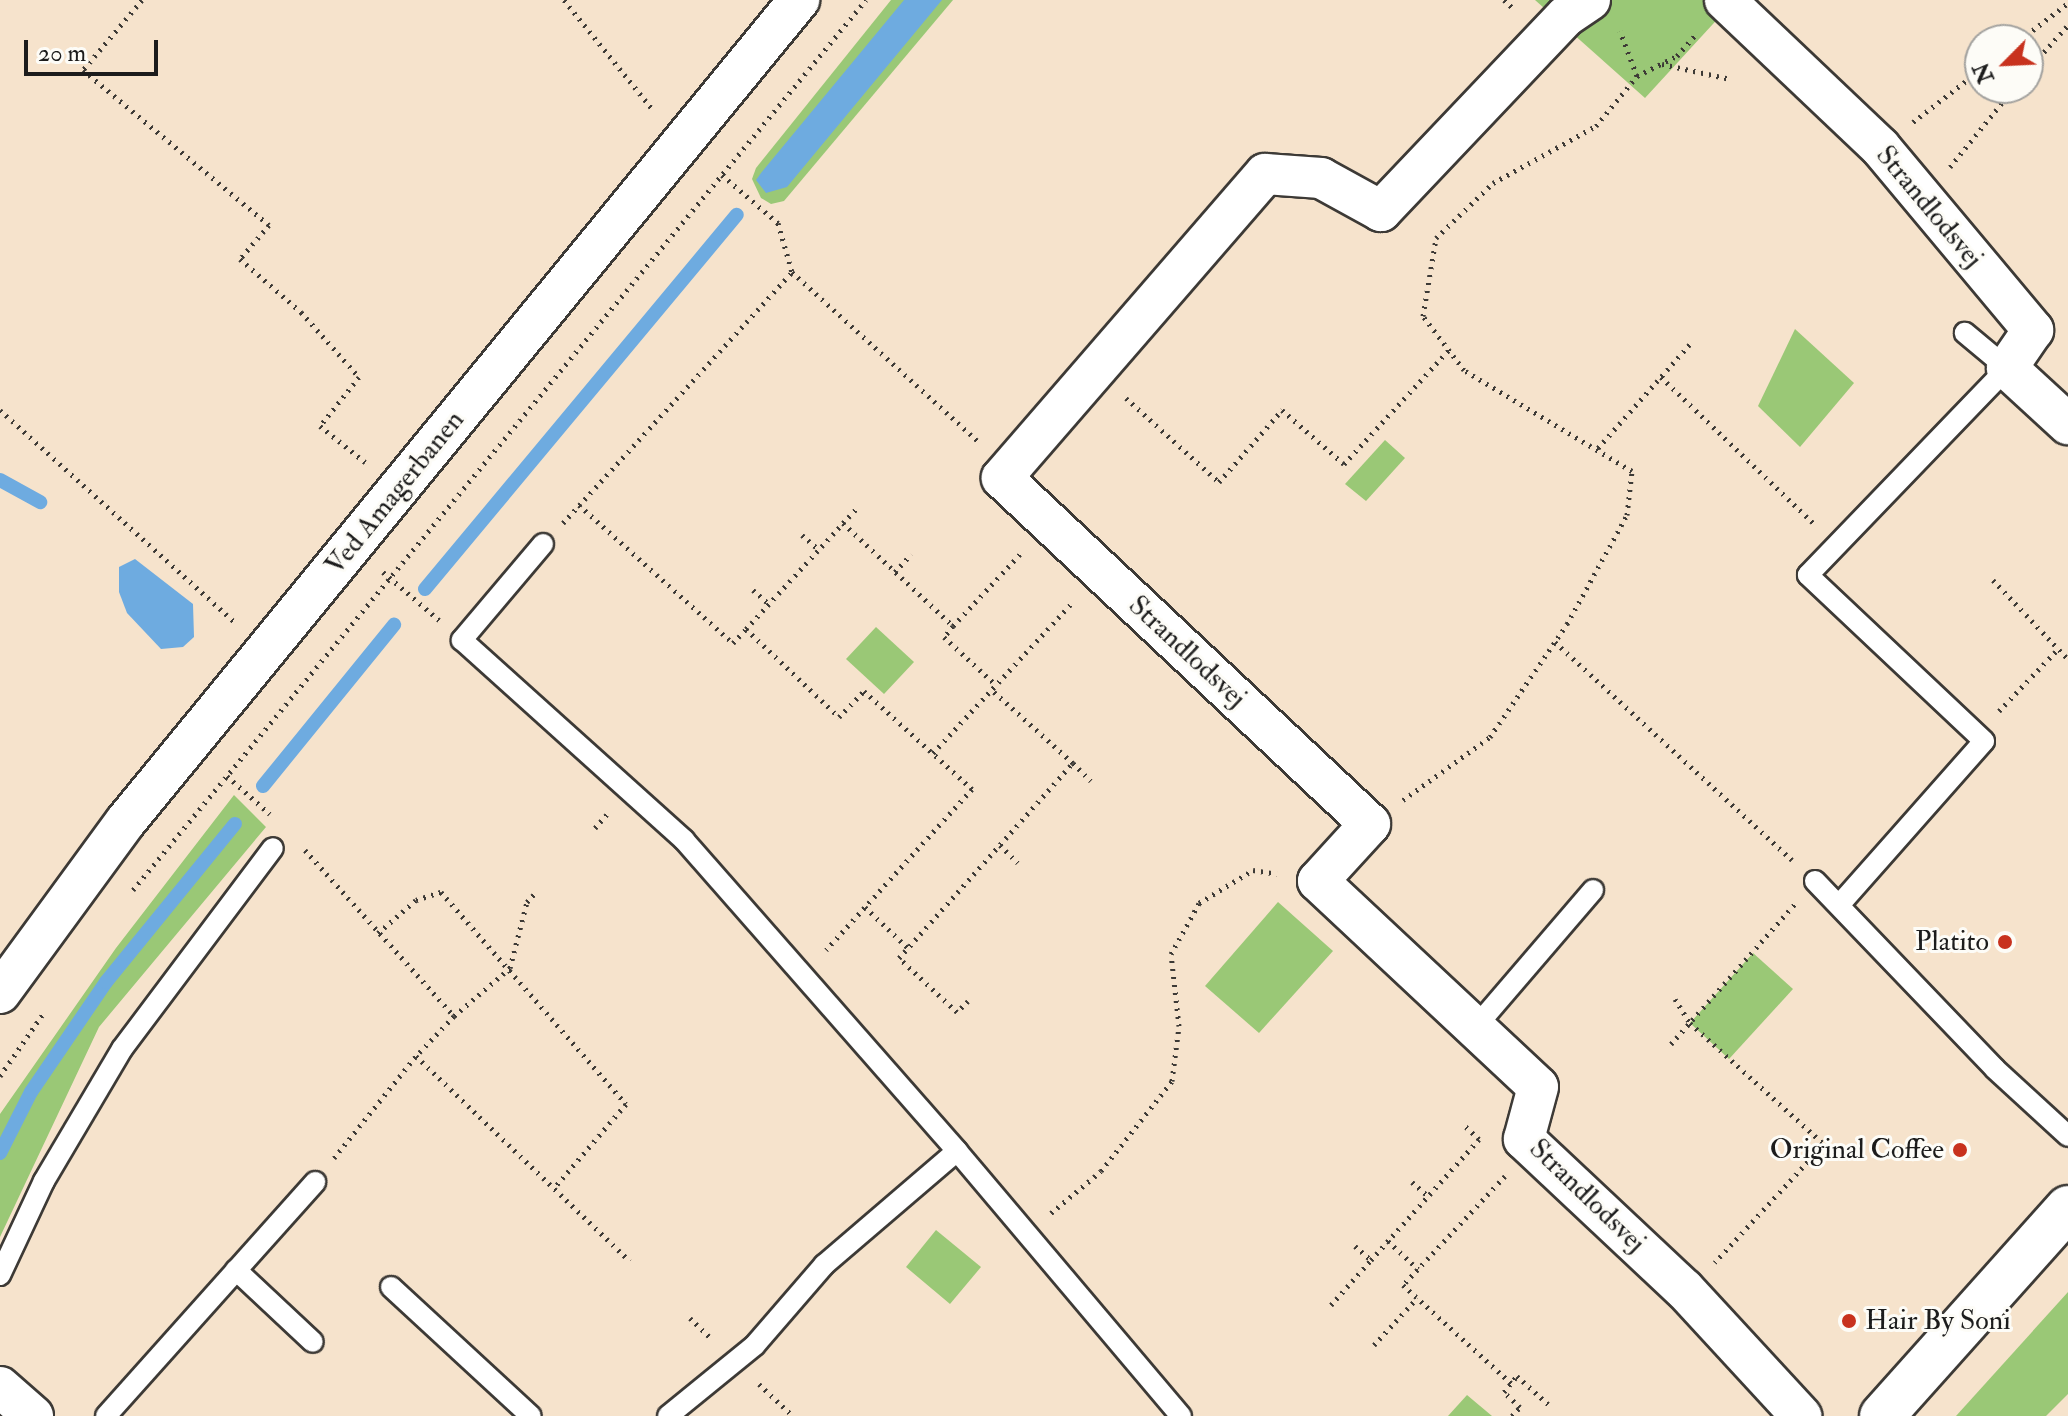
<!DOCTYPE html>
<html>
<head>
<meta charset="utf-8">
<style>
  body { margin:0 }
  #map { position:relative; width:2068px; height:1416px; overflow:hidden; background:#f6e3cc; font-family:"IM FELL Double Pica",serif }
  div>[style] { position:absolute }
  .green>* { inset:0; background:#9ac876 }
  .water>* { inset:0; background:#6eabe0 }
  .stream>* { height:14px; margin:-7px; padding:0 7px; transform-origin:7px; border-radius:7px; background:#6eabe0 }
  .path>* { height:5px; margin-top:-2.5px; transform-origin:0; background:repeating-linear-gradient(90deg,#3d3a36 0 2px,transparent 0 8px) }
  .roads { filter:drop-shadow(2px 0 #3d3a36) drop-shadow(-2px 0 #3d3a36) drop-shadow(0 2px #3d3a36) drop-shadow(0 -2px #3d3a36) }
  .service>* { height:20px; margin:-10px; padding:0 10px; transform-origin:10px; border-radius:10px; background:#fff }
  .minor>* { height:40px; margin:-20px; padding:0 20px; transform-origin:20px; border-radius:20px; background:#fff }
  .tertiary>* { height:44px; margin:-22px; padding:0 22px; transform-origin:22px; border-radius:22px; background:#fff }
  .dots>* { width:22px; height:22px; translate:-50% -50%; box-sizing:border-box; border:4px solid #fdfcf7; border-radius:50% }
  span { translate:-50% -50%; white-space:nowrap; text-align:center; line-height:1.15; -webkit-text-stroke:6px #fdfcf7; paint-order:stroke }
  .street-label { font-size:28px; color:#1c1c1c }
  .poi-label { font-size:28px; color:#1c1c1c }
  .right { translate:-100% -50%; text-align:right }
  .left { translate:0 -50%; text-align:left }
  .north { position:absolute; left:1964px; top:24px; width:80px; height:80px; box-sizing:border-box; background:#fdfcf7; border:2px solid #a3a29f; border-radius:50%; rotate:246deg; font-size:22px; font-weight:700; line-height:32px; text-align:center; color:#1c1c1c }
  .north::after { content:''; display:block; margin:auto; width:28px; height:36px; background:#c8321e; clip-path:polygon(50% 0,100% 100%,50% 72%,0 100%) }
  .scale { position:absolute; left:24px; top:40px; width:134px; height:36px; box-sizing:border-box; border:4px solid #1c1c1c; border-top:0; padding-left:10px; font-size:24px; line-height:28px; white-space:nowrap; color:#1c1c1c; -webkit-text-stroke:6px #fdfcf7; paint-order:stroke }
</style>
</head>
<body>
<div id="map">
  <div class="green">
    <i style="clip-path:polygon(891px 0,953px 0,784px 201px,771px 204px,761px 198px,752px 179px,756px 168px)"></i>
    <i style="clip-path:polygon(1535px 0,1735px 0,1645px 98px)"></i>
    <i style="clip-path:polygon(1795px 329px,1854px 383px,1800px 447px,1758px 406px)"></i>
    <i style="clip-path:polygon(1385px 440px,1405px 458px,1366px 501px,1345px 484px)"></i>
    <i style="clip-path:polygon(876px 627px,914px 662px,884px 694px,846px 659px)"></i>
    <i style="clip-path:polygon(234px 795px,266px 827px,99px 1027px,0 1237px,0 1114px,116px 948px)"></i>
    <i style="clip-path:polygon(1278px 902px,1333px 951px,1259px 1033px,1205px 986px)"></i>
    <i style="clip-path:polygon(1753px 953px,1793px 989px,1729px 1059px,1690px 1023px)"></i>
    <i style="clip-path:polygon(936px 1230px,981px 1267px,950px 1304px,906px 1267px)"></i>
    <i style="clip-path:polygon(2068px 1292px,2068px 1394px,2046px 1416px,1956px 1416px)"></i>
    <i style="clip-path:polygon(1467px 1395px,1492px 1416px,1448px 1416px)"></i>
  </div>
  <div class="water">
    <i style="clip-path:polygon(904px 0,942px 0,787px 187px,766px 193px,756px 180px,761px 173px)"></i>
    <i style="clip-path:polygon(135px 559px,193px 604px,194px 637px,183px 647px,161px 649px,127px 613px,119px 592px,119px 567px)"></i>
  </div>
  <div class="stream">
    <i style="left:0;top:480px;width:46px;rotate:28.8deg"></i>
    <i style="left:425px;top:589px;width:487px;rotate:-50.2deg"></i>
    <i style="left:263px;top:786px;width:208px;rotate:-50.9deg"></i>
    <i style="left:0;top:1153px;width:68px;rotate:-63.1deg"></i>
    <i style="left:31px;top:1092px;width:133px;rotate:-55.7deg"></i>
    <i style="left:106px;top:982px;width:204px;rotate:-50.8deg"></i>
  </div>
  <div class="path">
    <i style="left:142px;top:0;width:92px;rotate:130.1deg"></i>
    <i style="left:83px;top:70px;width:242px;rotate:39.8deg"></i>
    <i style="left:269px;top:225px;width:45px;rotate:130.5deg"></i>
    <i style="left:240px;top:259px;width:81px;rotate:41deg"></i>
    <i style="left:301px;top:312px;width:87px;rotate:48.3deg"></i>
    <i style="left:359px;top:377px;width:63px;rotate:128.5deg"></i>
    <i style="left:320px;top:426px;width:58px;rotate:38.7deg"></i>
    <i style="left:564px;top:0;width:143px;rotate:51deg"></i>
    <i style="left:1504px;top:0;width:15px;rotate:42deg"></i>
    <i style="left:2020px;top:40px;width:61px;rotate:-37.6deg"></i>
    <i style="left:1662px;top:64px;width:70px;rotate:12.4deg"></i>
    <i style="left:2028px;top:70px;width:60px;rotate:-48.4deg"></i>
    <i style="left:1637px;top:76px;width:45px;rotate:-26.6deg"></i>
    <i style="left:1677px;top:56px;width:30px;rotate:-49deg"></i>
    <i style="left:1913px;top:122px;width:85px;rotate:-37.8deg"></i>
    <i style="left:1950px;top:167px;width:102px;rotate:-51deg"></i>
    <i style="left:722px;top:175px;width:74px;rotate:40.6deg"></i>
    <i style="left:778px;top:223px;width:51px;rotate:74.1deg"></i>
    <i style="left:792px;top:272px;width:253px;rotate:42.3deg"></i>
    <i style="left:1661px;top:377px;width:211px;rotate:43.8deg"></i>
    <i style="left:1126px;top:398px;width:125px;rotate:42.1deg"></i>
    <i style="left:1219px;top:482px;width:96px;rotate:-48.8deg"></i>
    <i style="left:1282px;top:410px;width:82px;rotate:41.1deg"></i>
    <i style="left:1344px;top:464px;width:155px;rotate:-47.4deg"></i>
    <i style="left:0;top:410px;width:316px;rotate:42.1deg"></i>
    <i style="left:1598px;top:448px;width:139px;rotate:-48.5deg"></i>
    <i style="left:579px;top:505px;width:207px;rotate:41.9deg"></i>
    <i style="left:733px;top:643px;width:19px;rotate:-47deg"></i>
    <i style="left:746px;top:629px;width:128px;rotate:43.4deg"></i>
    <i style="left:839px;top:717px;width:36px;rotate:-46deg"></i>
    <i style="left:864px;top:691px;width:146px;rotate:42.2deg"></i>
    <i style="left:972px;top:789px;width:217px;rotate:132.2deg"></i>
    <i style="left:563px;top:523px;width:340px;rotate:-47.6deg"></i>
    <i style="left:843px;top:523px;width:23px;rotate:-47deg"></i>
    <i style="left:802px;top:535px;width:23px;rotate:41deg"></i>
    <i style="left:383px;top:572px;width:74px;rotate:40.6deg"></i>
    <i style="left:895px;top:572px;width:24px;rotate:-48deg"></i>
    <i style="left:1993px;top:580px;width:109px;rotate:46.5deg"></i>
    <i style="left:753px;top:590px;width:21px;rotate:41deg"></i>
    <i style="left:953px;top:626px;width:14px;rotate:129deg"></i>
    <i style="left:944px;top:637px;width:71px;rotate:42.7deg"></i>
    <i style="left:746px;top:629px;width:144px;rotate:-47.5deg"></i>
    <i style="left:843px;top:523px;width:151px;rotate:43.1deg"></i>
    <i style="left:953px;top:626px;width:101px;rotate:-47deg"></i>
    <i style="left:1555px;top:642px;width:322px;rotate:42.6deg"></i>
    <i style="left:1999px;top:711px;width:86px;rotate:-46.4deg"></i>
    <i style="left:933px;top:753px;width:207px;rotate:-47.2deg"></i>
    <i style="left:1073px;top:763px;width:25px;rotate:45deg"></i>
    <i style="left:227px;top:776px;width:57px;rotate:41.5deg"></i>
    <i style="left:1403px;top:800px;width:107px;rotate:-35.9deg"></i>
    <i style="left:1490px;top:737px;width:137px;rotate:-55.7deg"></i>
    <i style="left:1567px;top:624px;width:124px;rotate:-61.2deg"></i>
    <i style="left:1627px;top:515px;width:44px;rotate:-83.5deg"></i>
    <i style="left:1632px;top:471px;width:196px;rotate:-149deg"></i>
    <i style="left:1464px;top:370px;width:68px;rotate:-127.2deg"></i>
    <i style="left:1423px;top:316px;width:79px;rotate:-80.5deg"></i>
    <i style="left:1436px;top:238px;width:79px;rotate:-44deg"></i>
    <i style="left:1493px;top:183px;width:118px;rotate:-29deg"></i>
    <i style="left:1596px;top:126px;width:65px;rotate:-50.6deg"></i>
    <i style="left:1637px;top:76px;width:48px;rotate:-110.7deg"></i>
    <i style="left:595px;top:828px;width:18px;rotate:-49deg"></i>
    <i style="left:1000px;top:845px;width:25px;rotate:45deg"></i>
    <i style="left:305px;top:850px;width:223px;rotate:48.1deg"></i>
    <i style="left:454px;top:1016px;width:55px;rotate:133.5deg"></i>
    <i style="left:416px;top:1056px;width:296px;rotate:43.8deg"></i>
    <i style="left:133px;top:890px;width:1153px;rotate:-50.53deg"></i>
    <i style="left:865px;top:907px;width:59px;rotate:43.6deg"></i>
    <i style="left:378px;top:933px;width:50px;rotate:-41deg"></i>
    <i style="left:416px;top:900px;width:26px;rotate:-18deg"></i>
    <i style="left:441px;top:892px;width:281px;rotate:48.9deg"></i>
    <i style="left:626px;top:1104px;width:111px;rotate:130.6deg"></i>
    <i style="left:1675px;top:999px;width:28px;rotate:58deg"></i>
    <i style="left:1690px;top:1023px;width:181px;rotate:42.1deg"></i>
    <i style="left:1824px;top:1144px;width:161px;rotate:132.7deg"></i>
    <i style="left:968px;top:1001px;width:16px;rotate:135deg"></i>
    <i style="left:957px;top:1012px;width:79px;rotate:-137deg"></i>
    <i style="left:899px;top:958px;width:261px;rotate:-48.3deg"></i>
    <i style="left:1073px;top:763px;width:109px;rotate:-138deg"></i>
    <i style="left:454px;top:1016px;width:74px;rotate:-40.6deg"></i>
    <i style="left:510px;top:968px;width:68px;rotate:-75.6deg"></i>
    <i style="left:527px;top:902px;width:15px;rotate:-48deg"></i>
    <i style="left:1671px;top:1044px;width:187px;rotate:-48.5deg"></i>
    <i style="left:0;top:1076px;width:79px;rotate:-55.3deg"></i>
    <i style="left:334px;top:1158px;width:131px;rotate:-51.2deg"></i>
    <i style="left:1505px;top:1176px;width:149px;rotate:133.1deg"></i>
    <i style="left:1403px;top:1285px;width:146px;rotate:42.2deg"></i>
    <i style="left:1412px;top:1182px;width:21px;rotate:41deg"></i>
    <i style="left:1051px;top:1213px;width:65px;rotate:-40deg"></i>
    <i style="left:1101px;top:1171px;width:115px;rotate:-51.7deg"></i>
    <i style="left:1172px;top:1081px;width:55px;rotate:-82.7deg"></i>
    <i style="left:1179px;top:1026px;width:72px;rotate:-96.3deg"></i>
    <i style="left:1171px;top:954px;width:58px;rotate:-61.2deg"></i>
    <i style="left:1199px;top:903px;width:63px;rotate:-31.4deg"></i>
    <i style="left:1253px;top:870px;width:24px;rotate:9deg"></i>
    <i style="left:1388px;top:1241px;width:41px;rotate:43deg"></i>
    <i style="left:1355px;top:1246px;width:21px;rotate:41deg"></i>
    <i style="left:1371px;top:1260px;width:162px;rotate:-48.2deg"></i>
    <i style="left:1479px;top:1139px;width:21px;rotate:-137deg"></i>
    <i style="left:1331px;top:1305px;width:60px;rotate:-48.4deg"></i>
    <i style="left:690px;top:1318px;width:29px;rotate:44deg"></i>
    <i style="left:1374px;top:1345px;width:64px;rotate:-47.5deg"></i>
    <i style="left:759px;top:1384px;width:47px;rotate:43.3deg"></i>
    <i style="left:1512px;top:1416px;width:12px;rotate:-48deg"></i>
    <i style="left:1520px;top:1407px;width:22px;rotate:-137deg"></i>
    <i style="left:1504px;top:1392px;width:21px;rotate:-51deg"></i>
    <i style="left:1517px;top:1376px;width:42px;rotate:42.1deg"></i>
  </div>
  <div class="roads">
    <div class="service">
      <i style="left:543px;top:544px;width:126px;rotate:130.2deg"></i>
      <i style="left:462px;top:640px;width:299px;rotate:42deg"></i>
      <i style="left:684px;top:840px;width:414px;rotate:48.7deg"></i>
      <i style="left:957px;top:1151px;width:347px;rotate:49.8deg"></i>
      <i style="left:1815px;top:881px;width:260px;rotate:46.2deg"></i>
      <i style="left:1995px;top:1069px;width:99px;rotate:42.5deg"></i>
      <i style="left:1840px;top:904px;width:217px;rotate:-48.5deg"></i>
      <i style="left:1984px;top:741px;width:242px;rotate:-136.7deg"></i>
      <i style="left:1808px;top:575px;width:287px;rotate:-46.1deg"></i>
      <i style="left:2007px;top:368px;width:55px;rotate:-140.2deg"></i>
      <i style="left:1474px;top:1029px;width:183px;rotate:-49.4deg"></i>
      <i style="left:236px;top:1270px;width:105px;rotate:43.1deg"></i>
      <i style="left:0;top:1275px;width:104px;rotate:-64.9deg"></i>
      <i style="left:44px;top:1181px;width:153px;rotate:-59.4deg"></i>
      <i style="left:122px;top:1049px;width:251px;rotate:-53.1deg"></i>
      <i style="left:391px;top:1287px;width:190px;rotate:42.7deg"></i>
      <i style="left:106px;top:1416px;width:314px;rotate:-48.2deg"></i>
      <i style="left:668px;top:1416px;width:112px;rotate:-39.2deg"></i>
      <i style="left:755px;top:1345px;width:106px;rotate:-49.2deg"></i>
      <i style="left:824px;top:1265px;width:175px;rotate:-40.6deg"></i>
    </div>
    <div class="minor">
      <i style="left:1590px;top:0;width:29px;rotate:146deg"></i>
      <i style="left:1566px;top:16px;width:269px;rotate:133.5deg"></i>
      <i style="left:1381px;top:211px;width:68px;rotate:-151.2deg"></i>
      <i style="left:1321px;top:178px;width:56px;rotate:-175.9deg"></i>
      <i style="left:1265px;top:174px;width:402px;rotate:130.9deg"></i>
      <i style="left:1002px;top:478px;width:505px;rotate:43.24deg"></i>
      <i style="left:1370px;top:824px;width:77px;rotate:132.4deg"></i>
      <i style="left:1318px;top:881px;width:301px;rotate:43.1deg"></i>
      <i style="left:1538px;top:1087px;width:54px;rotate:105.1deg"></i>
      <i style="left:1524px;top:1139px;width:219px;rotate:43.2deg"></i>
      <i style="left:1684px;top:1289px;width:173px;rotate:47.3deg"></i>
      <i style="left:1725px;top:0;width:214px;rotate:43.5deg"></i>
      <i style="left:1880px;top:147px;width:239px;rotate:50.1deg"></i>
      <i style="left:2033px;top:330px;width:46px;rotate:124.4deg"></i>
      <i style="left:2007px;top:368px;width:83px;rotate:42.6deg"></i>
      <i style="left:0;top:993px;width:213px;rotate:-53.8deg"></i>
      <i style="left:126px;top:821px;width:1062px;rotate:-50.66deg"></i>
      <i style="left:0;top:1387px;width:44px;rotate:41.3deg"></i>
    </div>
    <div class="tertiary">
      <i style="left:1882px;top:1416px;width:279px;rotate:-48.2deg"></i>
    </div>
  </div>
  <div class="dots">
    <i style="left:2005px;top:942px;background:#c8321e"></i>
    <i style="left:1960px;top:1150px;background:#c8321e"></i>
    <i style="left:1849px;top:1321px;background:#c8321e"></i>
  </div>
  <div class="street-label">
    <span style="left:1929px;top:207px;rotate:50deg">Strandlodsvej</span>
    <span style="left:395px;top:493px;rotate:-51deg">Ved Amagerbanen</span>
    <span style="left:1187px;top:652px;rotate:43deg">Strandlodsvej</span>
    <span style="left:1587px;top:1196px;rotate:44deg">Strandlodsvej</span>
  </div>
  <div class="poi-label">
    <span class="right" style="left:1989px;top:942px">Platito</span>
    <span class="right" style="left:1944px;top:1150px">Original Coffee</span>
    <span class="left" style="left:1865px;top:1321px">Hair By Soni</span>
  </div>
  <div class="north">N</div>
  <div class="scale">20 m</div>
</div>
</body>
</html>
